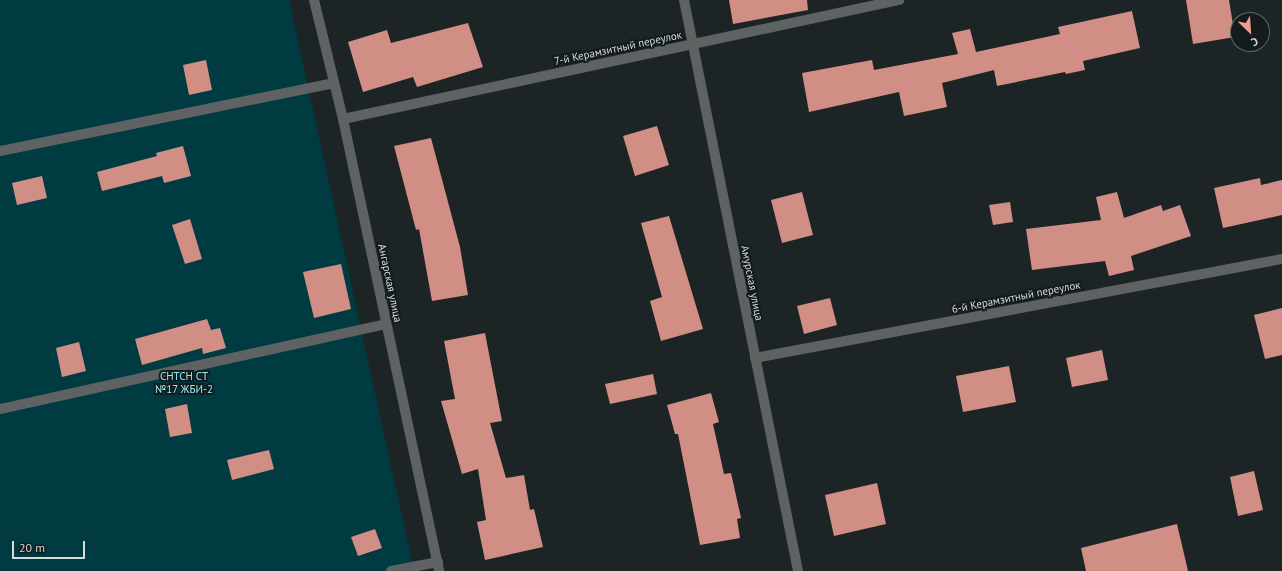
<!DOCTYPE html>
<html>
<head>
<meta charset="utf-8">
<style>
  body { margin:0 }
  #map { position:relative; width:1282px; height:571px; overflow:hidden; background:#1c2425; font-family:"PT Sans",sans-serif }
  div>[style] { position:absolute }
  .green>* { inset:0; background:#003b42 }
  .building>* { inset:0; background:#d18e85 }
  .lane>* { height:10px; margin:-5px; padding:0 5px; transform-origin:5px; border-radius:5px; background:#5e6263 }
  .street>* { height:10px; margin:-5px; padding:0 5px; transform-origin:5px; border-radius:5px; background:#5e6263 }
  span { translate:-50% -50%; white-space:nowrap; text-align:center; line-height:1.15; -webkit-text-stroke:4px #131b1c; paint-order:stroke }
  .street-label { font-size:11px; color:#d6dbdc }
  .park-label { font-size:11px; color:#90eefb }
  .north { position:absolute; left:1230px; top:12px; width:40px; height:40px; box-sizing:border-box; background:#131b1c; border:1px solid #616869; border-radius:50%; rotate:155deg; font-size:11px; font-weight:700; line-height:16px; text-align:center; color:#d6dbdc }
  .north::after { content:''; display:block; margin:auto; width:14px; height:18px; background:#f59c91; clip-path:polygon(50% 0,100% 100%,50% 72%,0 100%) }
  .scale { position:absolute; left:12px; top:541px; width:73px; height:18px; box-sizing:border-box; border:2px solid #d6dbdc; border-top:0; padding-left:5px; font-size:12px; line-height:14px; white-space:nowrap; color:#d6dbdc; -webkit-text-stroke:3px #131b1c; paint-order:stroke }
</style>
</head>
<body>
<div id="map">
  <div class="green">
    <i style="clip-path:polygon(0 0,289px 0,414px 571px,0 571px)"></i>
  </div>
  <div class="building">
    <i style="clip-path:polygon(729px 0,807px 0,808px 10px,733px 24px)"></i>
    <i style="clip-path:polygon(1186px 0,1229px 0,1235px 37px,1193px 44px)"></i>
    <i style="clip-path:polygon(1132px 11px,1140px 48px,1083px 61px,1085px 70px,1066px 74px,1065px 72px,997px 86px,994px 70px,942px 83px,947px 107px,904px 116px,899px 92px,809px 112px,802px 73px,872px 60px,874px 70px,958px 54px,952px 33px,970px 29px,976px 52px,1060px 34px,1058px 27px)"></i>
    <i style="clip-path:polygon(468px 23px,483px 67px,417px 87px,413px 77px,363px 92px,348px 42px,387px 30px,391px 43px)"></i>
    <i style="clip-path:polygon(206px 60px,212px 90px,189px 95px,183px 65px)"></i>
    <i style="clip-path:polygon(657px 126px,669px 165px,635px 176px,623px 136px)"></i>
    <i style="clip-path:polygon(431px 138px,460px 247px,468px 295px,432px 301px,419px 229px,416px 230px,394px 146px)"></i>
    <i style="clip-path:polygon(183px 146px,191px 176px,164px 183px,162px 176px,102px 191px,97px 172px,157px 156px,156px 153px)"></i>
    <i style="clip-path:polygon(42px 176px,47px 198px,17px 205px,12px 183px)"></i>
    <i style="clip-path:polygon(1260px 178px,1261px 185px,1282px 180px,1282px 215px,1223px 228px,1214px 188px)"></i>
    <i style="clip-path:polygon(802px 192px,813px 235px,782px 243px,771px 200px)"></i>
    <i style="clip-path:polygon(1117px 192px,1124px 218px,1161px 205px,1163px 211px,1180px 205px,1191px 236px,1131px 256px,1134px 270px,1109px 276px,1105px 261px,1032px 270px,1026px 229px,1101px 220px,1096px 197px)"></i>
    <i style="clip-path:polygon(1010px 202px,1013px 222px,993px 225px,989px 205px)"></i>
    <i style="clip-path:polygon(669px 216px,703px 329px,661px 341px,650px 301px,662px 297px,641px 223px)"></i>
    <i style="clip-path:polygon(190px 219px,202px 259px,185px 264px,172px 225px)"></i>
    <i style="clip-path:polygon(341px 264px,351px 309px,314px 318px,303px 272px)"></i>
    <i style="clip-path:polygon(830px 298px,837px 325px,804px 334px,797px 306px)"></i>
    <i style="clip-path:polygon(1282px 308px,1282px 355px,1265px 359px,1254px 315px)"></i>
    <i style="clip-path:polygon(207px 319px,211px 330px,220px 328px,226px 348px,203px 354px,202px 348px,142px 365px,135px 339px)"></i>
    <i style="clip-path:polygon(485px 333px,502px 421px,490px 423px,506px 478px,524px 475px,530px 510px,534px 509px,543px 547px,485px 560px,477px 522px,486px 520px,478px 469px,462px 474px,441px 401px,455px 399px,444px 341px)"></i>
    <i style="clip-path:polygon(79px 342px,86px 371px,62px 377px,56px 348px)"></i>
    <i style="clip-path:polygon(1102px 350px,1108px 380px,1072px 387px,1066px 358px)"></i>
    <i style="clip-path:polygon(1009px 366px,1016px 402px,963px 412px,956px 376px)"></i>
    <i style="clip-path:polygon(653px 374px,657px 394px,610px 404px,605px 384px)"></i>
    <i style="clip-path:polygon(711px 393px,719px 422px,713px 424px,724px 474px,731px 473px,741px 518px,737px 519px,740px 538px,700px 545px,678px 434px,675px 434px,667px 405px)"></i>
    <i style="clip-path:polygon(187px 404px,192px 433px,170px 437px,165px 409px)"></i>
    <i style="clip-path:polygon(269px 450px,274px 469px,232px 480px,227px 460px)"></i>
    <i style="clip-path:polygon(1254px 471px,1263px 510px,1238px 516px,1230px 477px)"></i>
    <i style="clip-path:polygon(877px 483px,886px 524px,834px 536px,825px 495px)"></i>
    <i style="clip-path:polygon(1177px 524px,1188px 571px,1086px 571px,1081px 548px)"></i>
    <i style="clip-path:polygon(375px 529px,382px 548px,358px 556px,351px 537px)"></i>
  </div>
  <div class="lane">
    <i style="left:0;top:151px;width:341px;rotate:-11.5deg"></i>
    <i style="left:0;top:409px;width:395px;rotate:-12.4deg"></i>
    <i style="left:391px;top:571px;width:48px;rotate:-10.8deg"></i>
  </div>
  <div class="street">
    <i style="left:314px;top:0;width:122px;rotate:76.3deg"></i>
    <i style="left:343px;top:119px;width:462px;rotate:78deg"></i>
    <i style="left:684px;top:0;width:582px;rotate:78.71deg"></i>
    <i style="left:343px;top:119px;width:569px;rotate:-12.08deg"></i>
    <i style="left:755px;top:358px;width:536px;rotate:-10.64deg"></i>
  </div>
  <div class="street-label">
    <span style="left:618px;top:48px;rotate:-12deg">7-й Керамзитный переулок</span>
    <span style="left:390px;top:283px;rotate:78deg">Ангарская улица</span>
    <span style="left:752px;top:283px;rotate:79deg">Амурская улица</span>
    <span style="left:1016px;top:297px;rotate:-11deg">6-й Керамзитный переулок</span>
  </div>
  <div class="park-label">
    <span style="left:184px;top:383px">СНТСН СТ<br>№17 ЖБИ-2</span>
  </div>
  <div class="north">С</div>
  <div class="scale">20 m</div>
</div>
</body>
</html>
